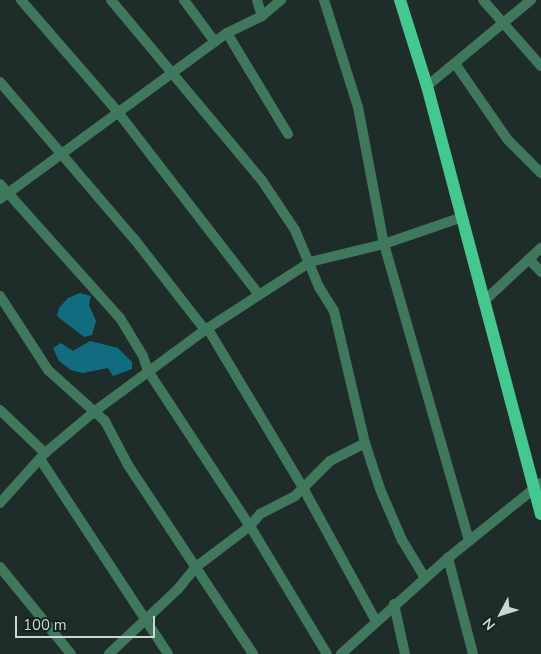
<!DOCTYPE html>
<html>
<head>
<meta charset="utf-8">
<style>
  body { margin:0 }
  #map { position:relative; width:541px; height:654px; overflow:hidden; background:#1f2d2a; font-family:"Nunito Sans",sans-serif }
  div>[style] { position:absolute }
  .water>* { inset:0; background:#126c7f }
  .minor>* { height:10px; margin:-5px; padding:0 5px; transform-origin:5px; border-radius:5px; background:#40785d }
  .major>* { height:12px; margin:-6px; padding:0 6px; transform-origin:6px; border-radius:6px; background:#45c790 }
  span { translate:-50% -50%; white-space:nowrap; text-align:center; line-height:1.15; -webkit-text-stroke:4px #152320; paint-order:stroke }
  .north { position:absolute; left:476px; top:589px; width:50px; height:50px; -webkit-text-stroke:4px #152320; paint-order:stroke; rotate:230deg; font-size:14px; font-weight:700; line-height:20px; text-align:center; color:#ced6d4 }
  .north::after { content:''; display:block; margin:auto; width:18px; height:22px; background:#ced6d4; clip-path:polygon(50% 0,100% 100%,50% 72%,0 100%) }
  .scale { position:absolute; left:15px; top:616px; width:140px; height:22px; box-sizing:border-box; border:2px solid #ced6d4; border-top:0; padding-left:6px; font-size:15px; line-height:18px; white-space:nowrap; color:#ced6d4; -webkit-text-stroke:4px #152320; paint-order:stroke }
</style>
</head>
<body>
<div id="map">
  <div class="water">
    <i style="clip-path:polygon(80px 293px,91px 296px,89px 305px,96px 321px,92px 335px,84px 337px,57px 316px,59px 308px,68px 298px)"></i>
    <i style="clip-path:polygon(90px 341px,118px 348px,132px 362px,132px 369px,113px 376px,108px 368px,83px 373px,71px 370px,59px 361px,53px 348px,61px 343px,73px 351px)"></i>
  </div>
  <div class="minor">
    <i style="left:21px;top:0;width:147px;rotate:49.1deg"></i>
    <i style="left:117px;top:111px;width:232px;rotate:52.3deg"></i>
    <i style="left:111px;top:0;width:237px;rotate:50.1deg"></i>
    <i style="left:263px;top:182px;width:58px;rotate:56.3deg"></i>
    <i style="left:295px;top:230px;width:62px;rotate:67.2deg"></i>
    <i style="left:319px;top:287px;width:28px;rotate:58deg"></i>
    <i style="left:334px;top:311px;width:136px;rotate:76.8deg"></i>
    <i style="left:365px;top:443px;width:48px;rotate:71.9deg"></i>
    <i style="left:380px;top:489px;width:56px;rotate:66.7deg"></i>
    <i style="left:402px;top:540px;width:44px;rotate:58.8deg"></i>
    <i style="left:184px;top:0;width:52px;rotate:53.6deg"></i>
    <i style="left:257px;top:0;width:17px;rotate:73deg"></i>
    <i style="left:324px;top:0;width:112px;rotate:72.4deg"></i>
    <i style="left:358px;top:107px;width:139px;rotate:79.3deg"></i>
    <i style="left:384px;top:244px;width:309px;rotate:74deg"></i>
    <i style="left:483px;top:0;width:88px;rotate:48.7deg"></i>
    <i style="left:227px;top:33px;width:118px;rotate:58.9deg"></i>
    <i style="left:456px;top:65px;width:91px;rotate:55.3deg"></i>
    <i style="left:508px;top:140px;width:47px;rotate:45deg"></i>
    <i style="left:0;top:82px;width:208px;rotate:49.5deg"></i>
    <i style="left:135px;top:240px;width:114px;rotate:52.1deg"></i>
    <i style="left:427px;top:86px;width:135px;rotate:-39.6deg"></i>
    <i style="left:0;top:184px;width:180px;rotate:48.2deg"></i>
    <i style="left:120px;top:318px;width:44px;rotate:58.8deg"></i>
    <i style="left:143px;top:356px;width:16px;rotate:72deg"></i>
    <i style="left:148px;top:371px;width:186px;rotate:56.7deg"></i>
    <i style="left:250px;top:526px;width:149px;rotate:59deg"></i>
    <i style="left:0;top:199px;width:281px;rotate:-36.2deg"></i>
    <i style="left:227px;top:33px;width:39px;rotate:-26deg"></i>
    <i style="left:262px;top:16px;width:25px;rotate:-40deg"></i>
    <i style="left:529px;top:259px;width:18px;rotate:47deg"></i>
    <i style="left:0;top:296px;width:88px;rotate:57deg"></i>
    <i style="left:48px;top:370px;width:76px;rotate:41.8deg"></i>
    <i style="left:105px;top:421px;width:50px;rotate:62.4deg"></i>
    <i style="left:128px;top:465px;width:227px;rotate:56.5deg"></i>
    <i style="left:483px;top:302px;width:79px;rotate:-43deg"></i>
    <i style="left:208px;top:329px;width:183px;rotate:59.1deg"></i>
    <i style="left:302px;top:486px;width:154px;rotate:61.3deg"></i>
    <i style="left:0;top:410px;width:62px;rotate:43.7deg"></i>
    <i style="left:40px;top:459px;width:233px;rotate:56.7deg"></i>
    <i style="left:0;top:503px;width:67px;rotate:-48deg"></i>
    <i style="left:45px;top:453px;width:65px;rotate:-40deg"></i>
    <i style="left:95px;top:411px;width:137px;rotate:-36.4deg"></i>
    <i style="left:205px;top:330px;width:125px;rotate:-32.9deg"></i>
    <i style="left:310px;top:262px;width:76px;rotate:-13.7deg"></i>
    <i style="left:384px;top:244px;width:80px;rotate:-18.9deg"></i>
    <i style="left:448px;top:558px;width:99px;rotate:75.4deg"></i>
    <i style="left:0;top:567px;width:112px;rotate:50.8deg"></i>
    <i style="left:394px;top:604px;width:51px;rotate:77.6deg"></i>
    <i style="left:109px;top:654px;width:95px;rotate:-43.3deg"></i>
    <i style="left:178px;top:589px;width:28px;rotate:-51deg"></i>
    <i style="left:196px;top:567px;width:68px;rotate:-37.2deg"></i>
    <i style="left:250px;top:526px;width:16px;rotate:-50deg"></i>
    <i style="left:260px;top:514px;width:39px;rotate:-27deg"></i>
    <i style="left:295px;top:496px;width:49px;rotate:-45deg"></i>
    <i style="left:330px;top:461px;width:39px;rotate:-27deg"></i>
    <i style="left:341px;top:654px;width:144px;rotate:-41.9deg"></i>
    <i style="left:448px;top:558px;width:119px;rotate:-38.9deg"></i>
  </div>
  <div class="major">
    <i style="left:400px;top:0;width:90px;rotate:72.6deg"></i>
    <i style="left:427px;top:86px;width:443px;rotate:75.1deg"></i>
  </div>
  <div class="north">N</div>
  <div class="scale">100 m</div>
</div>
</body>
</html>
